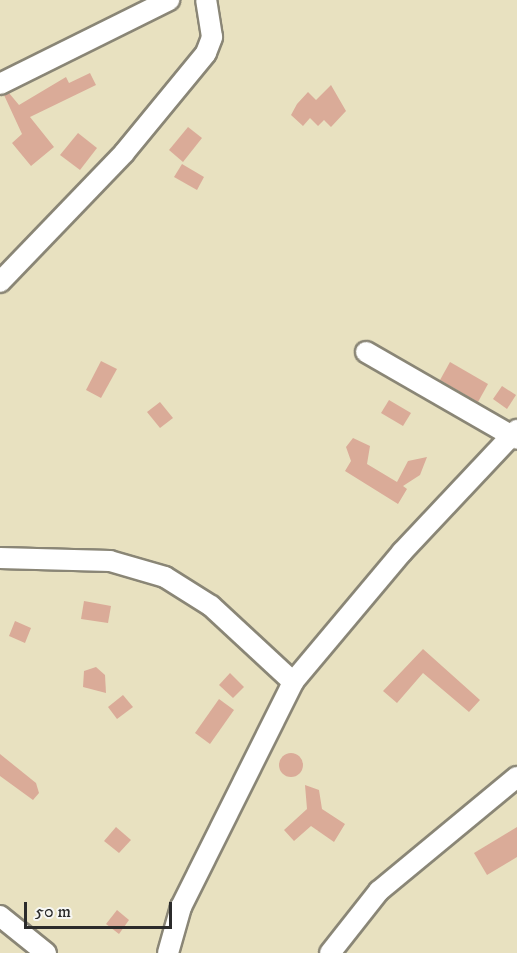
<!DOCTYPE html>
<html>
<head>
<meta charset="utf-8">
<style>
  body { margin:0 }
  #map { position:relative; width:517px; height:953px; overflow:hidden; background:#e8e1c0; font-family:"IM FELL DW Pica",serif }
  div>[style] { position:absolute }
  .building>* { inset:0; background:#daab98 }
  .round { border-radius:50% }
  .roads { filter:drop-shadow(2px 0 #8a8676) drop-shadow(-2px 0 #8a8676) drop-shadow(0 2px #8a8676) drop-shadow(0 -2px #8a8676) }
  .street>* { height:20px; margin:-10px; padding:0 10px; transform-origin:10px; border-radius:10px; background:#fff }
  span { translate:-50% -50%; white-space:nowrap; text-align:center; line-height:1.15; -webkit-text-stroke:4.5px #f6f6f2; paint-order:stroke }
  .scale { position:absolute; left:24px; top:902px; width:148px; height:27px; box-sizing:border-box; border:3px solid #2b2b2b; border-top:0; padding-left:8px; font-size:18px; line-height:21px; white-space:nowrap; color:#2b2b2b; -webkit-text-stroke:4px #f6f6f2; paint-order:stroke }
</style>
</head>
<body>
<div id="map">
  <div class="building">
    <i style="clip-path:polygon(90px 73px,96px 85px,30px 117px,54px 147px,31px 166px,12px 143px,22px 134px,4px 95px,9px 93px,19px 105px,66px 77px,69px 83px)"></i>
    <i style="clip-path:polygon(331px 85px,346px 111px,331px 127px,324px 120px,318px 126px,310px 118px,303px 126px,291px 115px,297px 104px,308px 92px,316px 100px)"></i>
    <i style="clip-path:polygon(188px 127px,202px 138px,183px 162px,169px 150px)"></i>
    <i style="clip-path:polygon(78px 133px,97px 148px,80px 170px,60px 155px)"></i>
    <i style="clip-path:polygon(182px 164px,204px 177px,197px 190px,174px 177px)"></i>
    <i style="clip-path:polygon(101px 361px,117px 369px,101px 398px,86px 390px)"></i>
    <i style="clip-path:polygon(450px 362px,488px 384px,478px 402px,440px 380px)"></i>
    <i style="clip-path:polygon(502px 386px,516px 395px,507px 409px,493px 399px)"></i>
    <i style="clip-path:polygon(389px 400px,411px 413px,403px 426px,381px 413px)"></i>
    <i style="clip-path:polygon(160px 402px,173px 418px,160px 428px,147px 412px)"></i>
    <i style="clip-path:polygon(353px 438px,370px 446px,367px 464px,397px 482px,408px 461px,427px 457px,420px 475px,403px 486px,407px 489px,398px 504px,345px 471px,351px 461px,346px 447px)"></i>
    <i style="clip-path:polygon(84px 601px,111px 606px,108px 623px,81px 619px)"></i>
    <i style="clip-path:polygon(15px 621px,31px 628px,25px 643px,9px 636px)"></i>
    <i style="clip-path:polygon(423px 649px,480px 700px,469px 712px,423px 673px,397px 703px,383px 691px)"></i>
    <i style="clip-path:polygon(96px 667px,105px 675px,106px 693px,83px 687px,84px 671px)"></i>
    <i style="clip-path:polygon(230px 673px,244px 687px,233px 698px,219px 685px)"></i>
    <i style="clip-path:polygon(123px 695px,133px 707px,117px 719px,108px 707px)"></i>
    <i style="clip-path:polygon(219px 699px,234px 710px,210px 744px,195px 733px)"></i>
    <i class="round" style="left:279px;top:753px;width:24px;height:24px"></i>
    <i style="clip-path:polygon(0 754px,36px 783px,39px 793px,33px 800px,0 776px)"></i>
    <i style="clip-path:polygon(305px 785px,319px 790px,322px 809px,345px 824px,334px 842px,311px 826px,294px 841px,284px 830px,307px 809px)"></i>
    <i style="clip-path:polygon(116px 827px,131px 840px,119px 853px,104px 841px)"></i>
    <i style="clip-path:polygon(517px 827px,517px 857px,487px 875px,474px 853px)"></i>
    <i style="clip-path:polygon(117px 910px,129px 920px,119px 934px,106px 924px)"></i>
  </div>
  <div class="roads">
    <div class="street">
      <i style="left:0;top:84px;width:189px;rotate:-26.4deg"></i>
      <i style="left:0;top:282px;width:179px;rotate:-46.1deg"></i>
      <i style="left:124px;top:153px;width:129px;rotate:-50.6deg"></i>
      <i style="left:206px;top:53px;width:17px;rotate:-69deg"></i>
      <i style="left:212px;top:37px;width:37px;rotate:-99deg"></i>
      <i style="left:366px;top:352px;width:174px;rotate:29.9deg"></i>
      <i style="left:0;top:558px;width:110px;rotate:1.6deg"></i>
      <i style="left:110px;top:561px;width:57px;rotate:16.2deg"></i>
      <i style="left:165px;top:577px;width:54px;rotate:32.2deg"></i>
      <i style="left:211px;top:606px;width:112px;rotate:42.8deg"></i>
      <i style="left:0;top:916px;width:59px;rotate:38.8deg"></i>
      <i style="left:168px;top:953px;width:48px;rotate:-74.2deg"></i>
      <i style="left:181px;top:907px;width:251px;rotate:-63.5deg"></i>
      <i style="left:293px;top:682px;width:170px;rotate:-50deg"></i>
      <i style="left:402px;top:552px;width:168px;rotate:-46.7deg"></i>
      <i style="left:330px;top:953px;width:79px;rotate:-51.7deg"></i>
      <i style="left:379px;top:891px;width:179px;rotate:-39.6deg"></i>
    </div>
  </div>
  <div class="scale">50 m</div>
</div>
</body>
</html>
